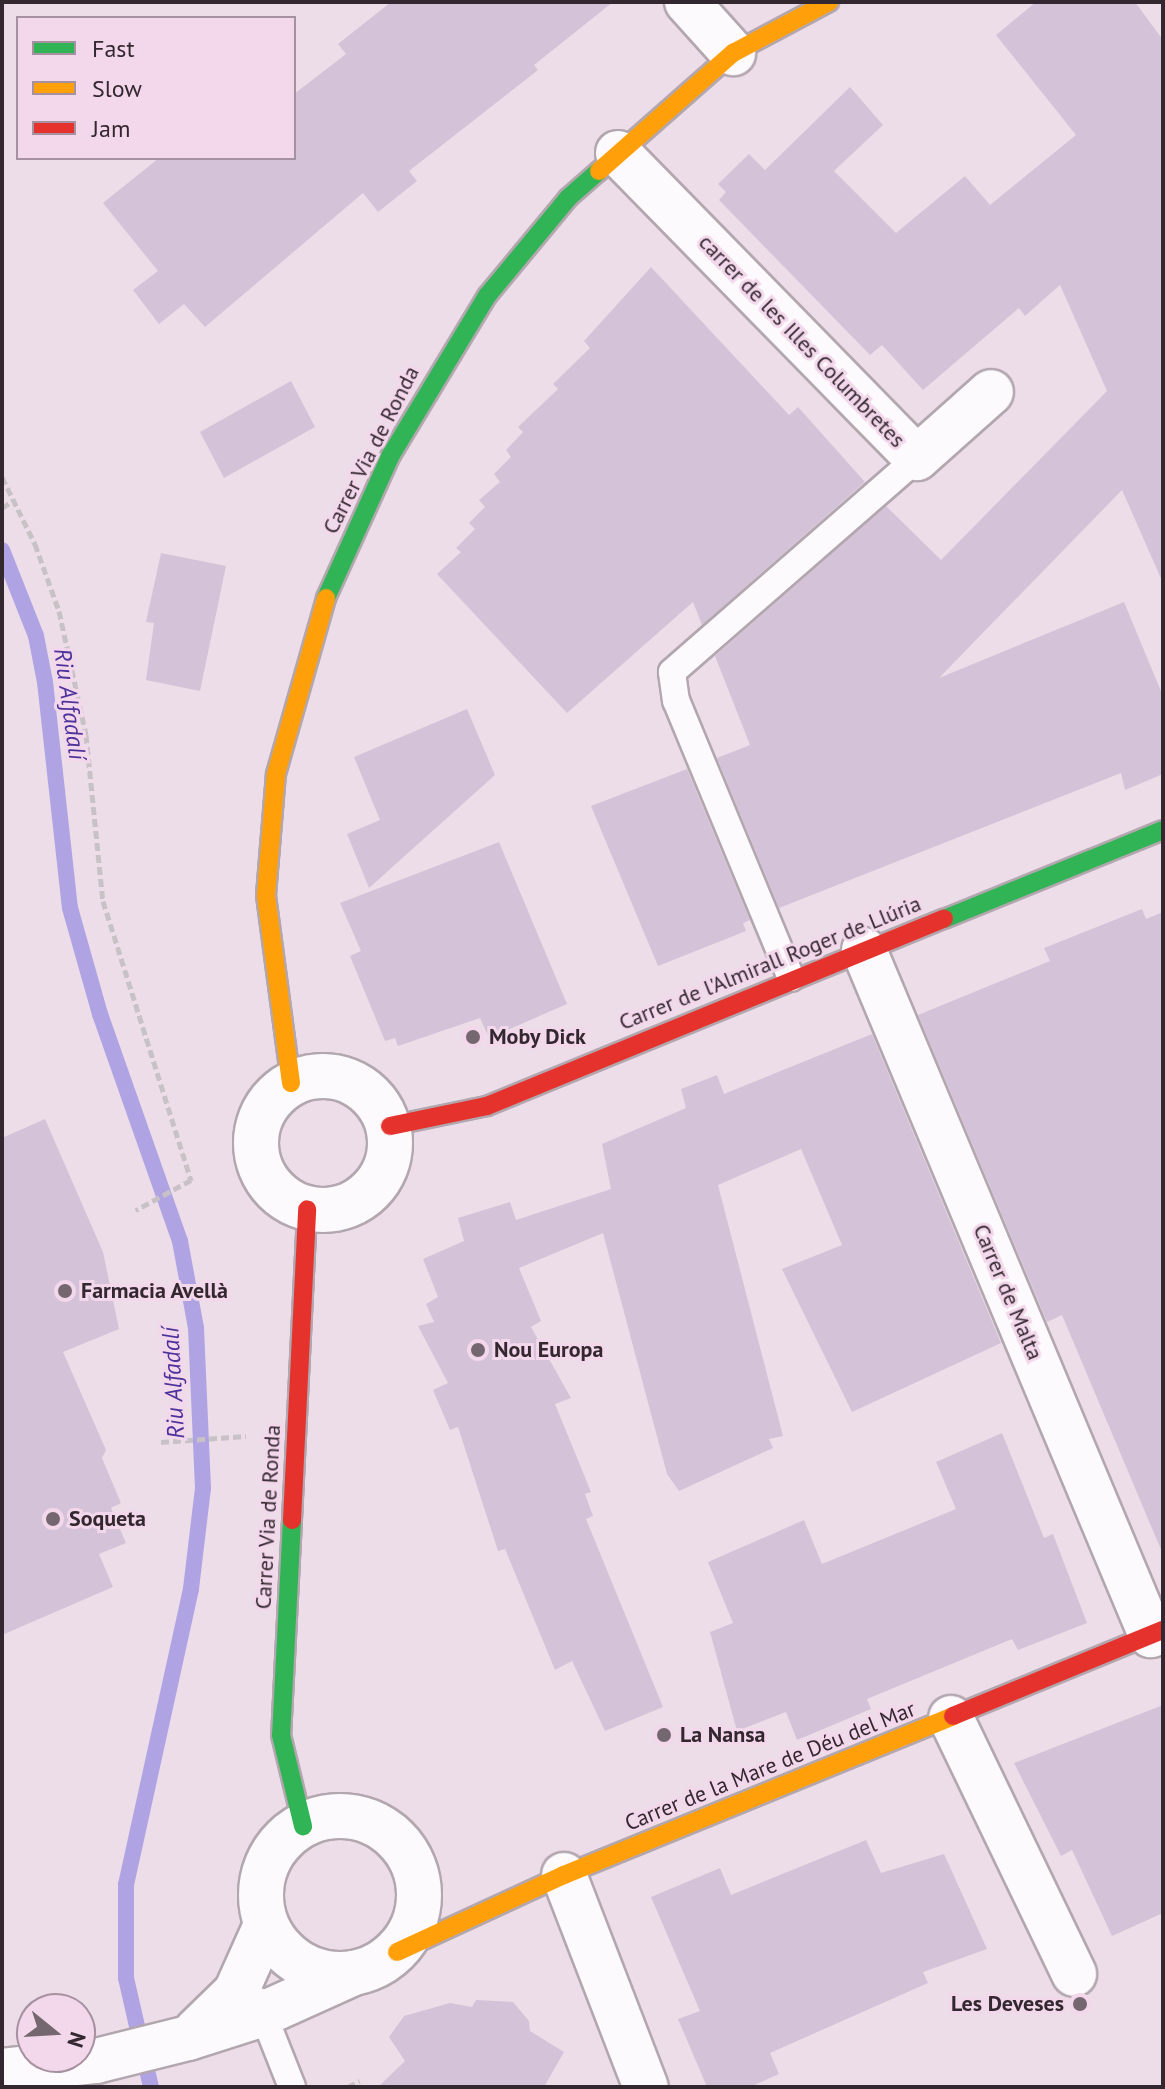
<!DOCTYPE html>
<html>
<head>
<meta charset="utf-8">
<style>
  body { margin:0 }
  #map { position:relative; width:1165px; height:2089px; overflow:hidden; background:#eddde8; font-family:"PT Sans",sans-serif }
  div>[style] { position:absolute }
  .stream>* { height:16px; margin:-8px; padding:0 8px; transform-origin:8px; border-radius:8px; background:#afa3e4 }
  .building>* { inset:0; background:#d4c3d8 }
  .path>* { height:5px; margin-top:-2.5px; transform-origin:0; background:repeating-linear-gradient(90deg,#c8c2c6 0 8px,transparent 0 12px) }
  .roads { filter:drop-shadow(2px 0 #b3a7af) drop-shadow(-2px 0 #b3a7af) drop-shadow(0 2px #b3a7af) drop-shadow(0 -2px #b3a7af) }
  .lane>* { height:26px; margin:-13px; padding:0 13px; transform-origin:13px; border-radius:13px; background:#fcfafc }
  .street>* { height:44px; margin:-22px; padding:0 22px; transform-origin:22px; border-radius:22px; background:#fcfafc }
  .street>.ring { margin:-22px; padding:0; box-sizing:content-box; background:none; border:44px solid #fcfafc; border-radius:50% }
  .fast>* { height:18px; margin:-9px; padding:0 9px; transform-origin:9px; border-radius:9px; background:#30b455 }
  .slow>* { height:18px; margin:-9px; padding:0 9px; transform-origin:9px; border-radius:9px; background:#ff9f0a }
  .jam>* { height:18px; margin:-9px; padding:0 9px; transform-origin:9px; border-radius:9px; background:#e5322d }
  .dots>* { width:22px; height:22px; translate:-50% -50%; box-sizing:border-box; border:4px solid #f3d7eb; border-radius:50% }
  span { translate:-50% -50%; white-space:nowrap; text-align:center; line-height:1.15; -webkit-text-stroke:6px #f3d7eb; paint-order:stroke }
  .street-label { font-size:22px; color:#332830 }
  .poi-label { font-size:22px; color:#332830; font-weight:700 }
  .left { translate:0 -50%; text-align:left }
  .right { translate:-100% -50%; text-align:right }
  .water-label { font-size:24px; color:#4c339b; font-style:italic }
  .frame { position:absolute; inset:0; border:4px solid #332830; pointer-events:none }
  .legend { position:absolute; left:16px; top:16px; width:280px; height:144px; box-sizing:border-box; background:#f3d7eb; border:2px solid #a691a0; margin:0; padding:10px 14px; list-style:none; font-size:24px; color:#332830 }
  .legend li { display:flex; align-items:center; gap:16px; height:40px }
  .legend b { width:40px; border:2px solid #a691a0 }
  .north { position:absolute; left:16px; top:1993px; width:80px; height:80px; box-sizing:border-box; background:#f3d7eb; border:2px solid #a691a0; border-radius:50%; rotate:108deg; font-size:22px; font-weight:700; line-height:32px; text-align:center; color:#332830 }
  .north::after { content:''; display:block; margin:auto; width:28px; height:36px; background:#746770; clip-path:polygon(50% 0,100% 100%,50% 72%,0 100%) }
</style>
</head>
<body>
<div id="map">
  <div class="stream">
    <i style="left:2px;top:550px;width:92px;rotate:68.4deg"></i>
    <i style="left:36px;top:636px;width:47px;rotate:78.9deg"></i>
    <i style="left:45px;top:682px;width:227px;rotate:83.7deg"></i>
    <i style="left:70px;top:908px;width:110px;rotate:74.2deg"></i>
    <i style="left:100px;top:1014px;width:241px;rotate:70.6deg"></i>
    <i style="left:180px;top:1241px;width:88px;rotate:79.6deg"></i>
    <i style="left:196px;top:1328px;width:160px;rotate:87.5deg"></i>
    <i style="left:203px;top:1488px;width:102px;rotate:96.8deg"></i>
    <i style="left:191px;top:1589px;width:303px;rotate:102.4deg"></i>
    <i style="left:126px;top:1885px;width:93px;rotate:90deg"></i>
    <i style="left:126px;top:1978px;width:112px;rotate:77.1deg"></i>
  </div>
  <div class="building">
    <i style="clip-path:polygon(391px 2px,613px 2px,534px 65px,538px 70px,409px 171px,417px 181px,378px 212px,363px 193px,205px 327px,184px 304px,159px 324px,133px 290px,158px 271px,103px 203px,159px 158px,294px 158px,294px 94px,346px 54px,338px 44px)"></i>
    <i style="clip-path:polygon(1036px 2px,1135px 2px,1163px 40px,1163px 583px,1122px 490px,939px 678px,1124px 602px,1163px 696px,1163px 774px,1125px 790px,1121px 773px,779px 908px,717px 758px,750px 745px,715px 656px,886px 506px,941px 560px,1107px 391px,1060px 285px,1025px 316px,1019px 308px,923px 390px,882px 345px,870px 355px,719px 200px,726px 192px,718px 184px,749px 154px,765px 170px,850px 87px,883px 125px,834px 171px,896px 233px,965px 176px,990px 205px,1076px 135px,996px 35px)"></i>
    <i style="clip-path:polygon(651px 267px,789px 415px,798px 407px,865px 482px,702px 625px,693px 602px,567px 713px,437px 574px,461px 552px,456px 548px,475px 529px,469px 523px,485px 507px,479px 500px,500px 482px,494px 474px,511px 457px,506px 450px,523px 432px,518px 427px,558px 389px,553px 384px,590px 348px,584px 341px)"></i>
    <i style="clip-path:polygon(291px 381px,315px 427px,224px 478px,200px 432px)"></i>
    <i style="clip-path:polygon(161px 553px,226px 566px,200px 691px,146px 680px,154px 623px,146px 622px)"></i>
    <i style="clip-path:polygon(467px 709px,495px 775px,369px 888px,347px 834px,380px 820px,354px 757px)"></i>
    <i style="clip-path:polygon(687px 769px,750px 920px,743px 923px,746px 931px,658px 966px,591px 806px)"></i>
    <i style="clip-path:polygon(499px 842px,567px 1004px,489px 1038px,480px 1018px,398px 1046px,395px 1038px,385px 1041px,350px 956px,361px 951px,340px 903px)"></i>
    <i style="clip-path:polygon(1142px 909px,1146px 919px,1163px 912px,1162px 1552px,1062px 1315px,1047px 1322px,918px 1015px,1050px 961px,1044px 948px)"></i>
    <i style="clip-path:polygon(872px 1034px,1001px 1343px,852px 1412px,782px 1269px,842px 1245px,801px 1149px,718px 1185px,783px 1436px,769px 1439px,773px 1448px,679px 1491px,667px 1474px,603px 1233px,519px 1268px,541px 1321px,531px 1327px,571px 1398px,555px 1404px,591px 1492px,585px 1494px,593px 1516px,586px 1519px,663px 1707px,605px 1731px,572px 1661px,555px 1670px,505px 1549px,498px 1551px,458px 1427px,450px 1430px,433px 1390px,448px 1383px,418px 1326px,434px 1322px,426px 1304px,438px 1297px,423px 1259px,464px 1241px,458px 1218px,510px 1202px,516px 1220px,611px 1189px,602px 1144px,686px 1108px,681px 1089px,717px 1075px,724px 1094px)"></i>
    <i style="clip-path:polygon(45px 1119px,103px 1252px,119px 1329px,63px 1352px,106px 1450px,102px 1458px,121px 1503px,111px 1508px,126px 1543px,99px 1554px,113px 1587px,2px 1635px,2px 1138px)"></i>
    <i style="clip-path:polygon(1002px 1433px,1044px 1538px,1053px 1534px,1087px 1623px,1018px 1650px,1012px 1639px,867px 1699px,871px 1709px,797px 1740px,786px 1712px,737px 1731px,710px 1632px,733px 1623px,708px 1562px,804px 1520px,822px 1564px,956px 1509px,936px 1462px)"></i>
    <i style="clip-path:polygon(1163px 1705px,1163px 1913px,1112px 1936px,1072px 1850px,1061px 1856px,1014px 1763px)"></i>
    <i style="clip-path:polygon(866px 1840px,881px 1873px,944px 1854px,987px 1949px,923px 1972px,928px 1983px,770px 2053px,779px 2074px,750px 2087px,707px 2087px,678px 2019px,700px 2011px,651px 1897px,720px 1868px,731px 1895px)"></i>
    <i style="clip-path:polygon(476px 2000px,513px 2002px,529px 2021px,530px 2031px,564px 2052px,544px 2087px,378px 2087px,405px 2061px,389px 2037px,404px 2016px,450px 2003px,472px 2007px)"></i>
  </div>
  <div class="path">
    <i style="left:2px;top:477px;width:75px;rotate:63.8deg"></i>
    <i style="left:35px;top:544px;width:71px;rotate:70.3deg"></i>
    <i style="left:59px;top:611px;width:127px;rotate:77.7deg"></i>
    <i style="left:86px;top:735px;width:167px;rotate:84.2deg"></i>
    <i style="left:103px;top:901px;width:293px;rotate:72.5deg"></i>
    <i style="left:191px;top:1180px;width:63px;rotate:151.4deg"></i>
    <i style="left:2px;top:508px;width:14px;rotate:-34deg"></i>
    <i style="left:161px;top:1442px;width:85px;rotate:-4deg"></i>
    <i style="left:348px;top:2087px;width:13px;rotate:-27deg"></i>
  </div>
  <div class="roads">
    <div class="lane">
      <i style="left:791px;top:978px;width:300px;rotate:-112.5deg"></i>
      <i style="left:676px;top:701px;width:29px;rotate:-98deg"></i>
      <i style="left:672px;top:672px;width:325px;rotate:-41.1deg"></i>
      <i style="left:258px;top:2001px;width:92px;rotate:68.4deg"></i>
    </div>
    <div class="street">
      <i style="left:687px;top:2px;width:69px;rotate:48deg"></i>
      <i style="left:618px;top:153px;width:427px;rotate:45.6deg"></i>
      <i style="left:917px;top:458px;width:99px;rotate:-41.7deg"></i>
      <i style="left:864px;top:950px;width:743px;rotate:67.27deg"></i>
      <i class="ring" style="left:256px;top:1076px;width:90px;height:90px"></i>
      <i style="left:951px;top:1718px;width:284px;rotate:64.3deg"></i>
      <i class="ring" style="left:261px;top:1816px;width:114px;height:114px"></i>
      <i style="left:564px;top:1875px;width:227px;rotate:68.9deg"></i>
      <i style="left:196px;top:2031px;width:56px;rotate:-44.3deg"></i>
      <i style="left:236px;top:1992px;width:73px;rotate:-65.9deg"></i>
      <i style="left:2px;top:2071px;width:95px;rotate:-6.1deg"></i>
      <i style="left:96px;top:2061px;width:95px;rotate:-14deg"></i>
      <i style="left:188px;top:2038px;width:79px;rotate:-17.7deg"></i>
      <i style="left:263px;top:2014px;width:100px;rotate:-24.3deg"></i>
    </div>
    <div class="fast">
      <i style="left:326px;top:598px;width:157px;rotate:-65.6deg"></i>
      <i style="left:391px;top:455px;width:186px;rotate:-58.9deg"></i>
      <i style="left:487px;top:296px;width:127px;rotate:-50.4deg"></i>
      <i style="left:568px;top:198px;width:41px;rotate:-41.1deg"></i>
      <i style="left:944px;top:919px;width:236px;rotate:-22.1deg"></i>
      <i style="left:292px;top:1520px;width:215px;rotate:92.9deg"></i>
      <i style="left:281px;top:1735px;width:94px;rotate:76.4deg"></i>
    </div>
    <div class="slow">
      <i style="left:599px;top:171px;width:179px;rotate:-41.4deg"></i>
      <i style="left:733px;top:53px;width:109px;rotate:-28deg"></i>
      <i style="left:291px;top:1083px;width:190px;rotate:-97.6deg"></i>
      <i style="left:266px;top:895px;width:121px;rotate:-85.3deg"></i>
      <i style="left:276px;top:774px;width:183px;rotate:-74.1deg"></i>
      <i style="left:397px;top:1952px;width:184px;rotate:-24.8deg"></i>
      <i style="left:564px;top:1875px;width:420px;rotate:-22.2deg"></i>
    </div>
    <div class="jam">
      <i style="left:390px;top:1126px;width:99px;rotate:-11.7deg"></i>
      <i style="left:487px;top:1106px;width:494px;rotate:-22.3deg"></i>
      <i style="left:292px;top:1520px;width:311px;rotate:-87.2deg"></i>
      <i style="left:953px;top:1716px;width:227px;rotate:-22.3deg"></i>
    </div>
  </div>
  <div class="dots">
    <i style="left:473px;top:1037px;background:#746770"></i>
    <i style="left:65px;top:1291px;background:#746770"></i>
    <i style="left:478px;top:1350px;background:#746770"></i>
    <i style="left:53px;top:1519px;background:#746770"></i>
    <i style="left:664px;top:1735px;background:#746770"></i>
    <i style="left:1080px;top:2004px;background:#746770"></i>
  </div>
  <div class="street-label">
    <span style="left:802px;top:341px;rotate:46deg">carrer de les Illes Columbretes</span>
    <span style="left:371px;top:450px;rotate:-63deg">Carrer Via de Ronda</span>
    <span style="left:770px;top:963px;rotate:-22deg">Carrer de l'Almirall Roger de Llúria</span>
    <span style="left:1008px;top:1292px;rotate:67deg">Carrer de Malta</span>
    <span style="left:268px;top:1517px;rotate:-87deg">Carrer Via de Ronda</span>
    <span style="left:770px;top:1766px;rotate:-22deg">Carrer de la Mare de Déu del Mar</span>
  </div>
  <div class="poi-label">
    <span class="left" style="left:489px;top:1037px">Moby Dick</span>
    <span class="left" style="left:81px;top:1291px">Farmacia Avellà</span>
    <span class="left" style="left:494px;top:1350px">Nou Europa</span>
    <span class="left" style="left:69px;top:1519px">Soqueta</span>
    <span class="left" style="left:680px;top:1735px">La Nansa</span>
    <span class="right" style="left:1064px;top:2004px">Les Deveses</span>
  </div>
  <div class="water-label">
    <span style="left:70px;top:704px;rotate:82deg">Riu Alfadalí</span>
    <span style="left:173px;top:1383px;rotate:-93deg">Riu Alfadalí</span>
  </div>
  <div class="frame"></div>
  <ul class="legend">
  <li><b style="height:10px;background:#30b455"></b>Fast</li>
  <li><b style="height:10px;background:#ff9f0a"></b>Slow</li>
  <li><b style="height:10px;background:#e5322d"></b>Jam</li>
  </ul>
  <div class="north">N</div>
</div>
</body>
</html>
